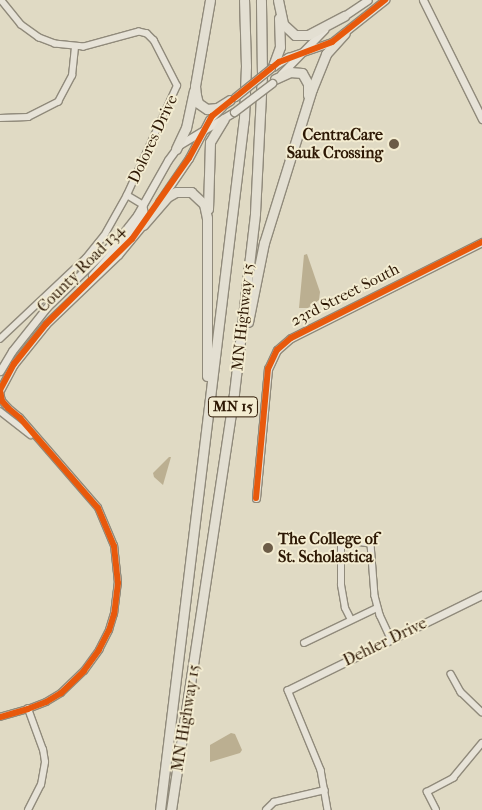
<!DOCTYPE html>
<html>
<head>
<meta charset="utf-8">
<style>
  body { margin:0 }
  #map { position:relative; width:482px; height:810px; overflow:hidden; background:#e0dac4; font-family:"IM FELL French Canon",serif }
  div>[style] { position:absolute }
  .water>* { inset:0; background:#bbaf91 }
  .roads { filter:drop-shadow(1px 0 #908a7b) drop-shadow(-1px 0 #908a7b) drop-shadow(0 1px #908a7b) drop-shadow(0 -1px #908a7b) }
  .minor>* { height:5.5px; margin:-2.75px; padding:0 2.75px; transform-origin:2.75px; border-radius:2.75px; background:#e7e3d8 }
  .tertiary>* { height:7px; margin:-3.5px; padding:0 3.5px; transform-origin:3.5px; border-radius:3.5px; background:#e7e3d8 }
  .trunk>* { height:9px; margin:-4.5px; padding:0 4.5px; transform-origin:4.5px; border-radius:4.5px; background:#e3dfd2 }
  .bridges { filter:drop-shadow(1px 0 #908a7b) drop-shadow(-1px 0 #908a7b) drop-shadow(0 1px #908a7b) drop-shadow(0 -1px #908a7b) }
  .tertiary-bridge>* { height:7px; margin:-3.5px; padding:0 3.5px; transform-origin:3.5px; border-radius:3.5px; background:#e7e3d8 }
  .cycleway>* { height:6px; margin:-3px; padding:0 3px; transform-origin:3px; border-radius:3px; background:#e8590c }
  .dots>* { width:14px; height:14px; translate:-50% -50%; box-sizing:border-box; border:2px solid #f3ecd1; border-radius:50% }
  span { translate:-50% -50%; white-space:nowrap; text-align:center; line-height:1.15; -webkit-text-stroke:4px #f3ecd1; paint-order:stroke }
  .shield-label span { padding:1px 4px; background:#f3ecd1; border:1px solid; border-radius:4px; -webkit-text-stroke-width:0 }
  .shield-label { font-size:15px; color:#2d1804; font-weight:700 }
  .poi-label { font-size:16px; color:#2d1804; font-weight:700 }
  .right { translate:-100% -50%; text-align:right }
  .left { translate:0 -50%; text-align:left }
  .street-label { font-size:16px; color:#2d1804 }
</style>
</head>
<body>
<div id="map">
  <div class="water">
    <i style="clip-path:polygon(307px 254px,320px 292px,319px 300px,308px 308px,299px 308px,304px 255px)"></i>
    <i style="clip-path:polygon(169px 457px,171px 457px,163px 485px,154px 477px,153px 473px)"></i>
    <i style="clip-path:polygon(231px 733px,235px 734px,242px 750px,240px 753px,210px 762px,210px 745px)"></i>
  </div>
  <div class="roads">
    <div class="minor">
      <i style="left:0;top:118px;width:28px;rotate:-2deg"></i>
      <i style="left:28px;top:117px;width:34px;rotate:-27deg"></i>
      <i style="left:58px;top:102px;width:30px;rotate:-62deg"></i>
      <i style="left:72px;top:76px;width:29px;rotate:-84deg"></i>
      <i style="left:127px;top:195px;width:17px;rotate:31deg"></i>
      <i style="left:0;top:339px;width:118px;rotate:-43.3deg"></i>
      <i style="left:86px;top:258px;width:28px;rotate:-51deg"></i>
      <i style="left:104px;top:236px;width:47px;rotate:-60.7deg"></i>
      <i style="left:127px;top:195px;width:120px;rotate:-65.4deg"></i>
      <i style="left:177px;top:86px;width:51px;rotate:-117.1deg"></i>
      <i style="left:154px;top:41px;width:10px;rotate:-135deg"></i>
      <i style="left:147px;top:34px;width:8px;rotate:-166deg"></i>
      <i style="left:139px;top:32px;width:57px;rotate:164.7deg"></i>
      <i style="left:84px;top:47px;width:29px;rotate:-174deg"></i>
      <i style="left:55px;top:44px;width:17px;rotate:-159deg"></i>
      <i style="left:39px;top:38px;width:22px;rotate:-144deg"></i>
      <i style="left:21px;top:25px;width:32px;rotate:-129deg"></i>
      <i style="left:0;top:411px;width:39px;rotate:38deg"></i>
      <i style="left:351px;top:620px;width:13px;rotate:-117deg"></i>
      <i style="left:345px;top:608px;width:23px;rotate:-100deg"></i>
      <i style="left:341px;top:585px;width:46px;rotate:-90deg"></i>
      <i style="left:341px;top:539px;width:30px;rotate:9deg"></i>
      <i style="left:371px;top:544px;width:52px;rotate:85.6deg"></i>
      <i style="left:375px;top:596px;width:20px;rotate:75deg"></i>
      <i style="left:380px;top:615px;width:26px;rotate:65deg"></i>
      <i style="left:304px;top:643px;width:81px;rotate:-25.6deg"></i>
      <i style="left:451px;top:674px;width:21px;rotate:61deg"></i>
      <i style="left:461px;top:692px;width:29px;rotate:44deg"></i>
      <i style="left:288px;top:690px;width:87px;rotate:67.6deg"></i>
      <i style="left:321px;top:770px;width:41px;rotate:80.1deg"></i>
      <i style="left:0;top:717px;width:29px;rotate:-16deg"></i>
      <i style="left:28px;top:709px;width:19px;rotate:-21deg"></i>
      <i style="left:46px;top:702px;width:17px;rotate:-31deg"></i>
      <i style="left:61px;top:693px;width:32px;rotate:-44deg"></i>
      <i style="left:84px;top:671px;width:26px;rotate:-54deg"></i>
      <i style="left:99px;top:650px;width:22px;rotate:-63deg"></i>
      <i style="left:109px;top:630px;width:17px;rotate:-73deg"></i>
      <i style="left:114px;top:614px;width:31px;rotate:-83deg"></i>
      <i style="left:118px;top:583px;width:37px;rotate:-96deg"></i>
      <i style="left:114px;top:546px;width:41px;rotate:-112.8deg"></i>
      <i style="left:98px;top:508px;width:119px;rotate:-130.9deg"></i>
      <i style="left:20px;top:418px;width:16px;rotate:-140deg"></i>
      <i style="left:8px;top:408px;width:9px;rotate:-131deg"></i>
      <i style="left:2px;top:401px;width:8px;rotate:-104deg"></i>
      <i style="left:28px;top:810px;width:28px;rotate:-63deg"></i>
      <i style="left:41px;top:785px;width:23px;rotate:-80deg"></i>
      <i style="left:45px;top:762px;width:12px;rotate:-99deg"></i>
      <i style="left:43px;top:750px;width:44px;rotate:-110.1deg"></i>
      <i style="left:266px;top:810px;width:11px;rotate:-45deg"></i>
      <i style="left:274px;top:802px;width:52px;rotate:-13.2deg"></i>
      <i style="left:436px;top:810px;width:20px;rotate:-117deg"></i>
      <i style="left:427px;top:792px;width:30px;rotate:-28deg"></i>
      <i style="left:453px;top:778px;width:45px;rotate:-50.4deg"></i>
    </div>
    <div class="tertiary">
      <i style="left:423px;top:0;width:133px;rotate:63.6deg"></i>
      <i style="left:341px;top:18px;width:32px;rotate:-34deg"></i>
      <i style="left:274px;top:66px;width:17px;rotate:-33deg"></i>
      <i style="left:288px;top:57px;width:46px;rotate:-18.8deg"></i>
      <i style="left:332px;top:42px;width:68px;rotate:-38.4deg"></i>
      <i style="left:281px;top:74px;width:62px;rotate:-45.7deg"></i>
      <i style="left:159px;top:202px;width:53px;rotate:-55.7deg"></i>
      <i style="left:189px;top:158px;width:43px;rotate:-62.2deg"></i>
      <i style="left:209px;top:120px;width:18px;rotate:-45deg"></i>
      <i style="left:92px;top:275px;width:74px;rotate:-48.3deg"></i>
      <i style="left:141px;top:220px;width:7px;rotate:-63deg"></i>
      <i style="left:144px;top:214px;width:10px;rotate:-101deg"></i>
      <i style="left:0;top:371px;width:23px;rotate:-59deg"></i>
      <i style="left:12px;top:351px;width:56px;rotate:-51.5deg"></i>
      <i style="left:47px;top:307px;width:106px;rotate:-44.2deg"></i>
      <i style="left:123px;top:233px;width:23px;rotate:-52deg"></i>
      <i style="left:137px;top:215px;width:63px;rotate:-60.6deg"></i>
      <i style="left:168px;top:160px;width:19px;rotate:-54deg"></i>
      <i style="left:179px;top:145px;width:64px;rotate:-31deg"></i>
      <i style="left:0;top:390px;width:30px;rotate:-62deg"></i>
      <i style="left:14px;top:364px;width:51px;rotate:-51.3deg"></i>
      <i style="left:46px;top:324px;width:100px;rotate:-43.8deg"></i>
      <i style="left:118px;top:255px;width:44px;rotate:-50.5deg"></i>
      <i style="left:256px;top:498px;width:130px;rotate:-84.7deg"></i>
      <i style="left:268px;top:369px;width:21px;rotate:-65deg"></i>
      <i style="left:277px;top:350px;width:18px;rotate:-41deg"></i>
      <i style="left:291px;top:338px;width:214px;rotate:-26.7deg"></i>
      <i style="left:288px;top:690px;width:216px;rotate:-26.1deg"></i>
    </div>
    <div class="trunk">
      <i style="left:210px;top:0;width:87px;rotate:99.9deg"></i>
      <i style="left:195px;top:86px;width:9px;rotate:84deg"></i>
      <i style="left:196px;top:95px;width:8px;rotate:76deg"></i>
      <i style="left:198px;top:103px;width:11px;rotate:34deg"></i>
      <i style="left:207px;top:109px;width:10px;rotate:-6deg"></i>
      <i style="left:217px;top:108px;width:15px;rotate:-32deg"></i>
      <i style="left:278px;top:0;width:25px;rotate:78deg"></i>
      <i style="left:283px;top:24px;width:16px;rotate:43deg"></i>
      <i style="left:295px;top:35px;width:13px"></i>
      <i style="left:308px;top:35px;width:41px;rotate:-27.8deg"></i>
      <i style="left:273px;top:66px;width:20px;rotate:-70deg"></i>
      <i style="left:280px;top:47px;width:29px;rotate:-92deg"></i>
      <i style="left:275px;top:79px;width:17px;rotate:-25deg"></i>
      <i style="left:290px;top:72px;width:12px;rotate:5deg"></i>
      <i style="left:302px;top:73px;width:13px;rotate:61deg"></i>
      <i style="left:308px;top:84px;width:11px;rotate:90deg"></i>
      <i style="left:176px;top:149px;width:23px;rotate:-65deg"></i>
      <i style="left:186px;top:128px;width:38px;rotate:-78deg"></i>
      <i style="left:208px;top:209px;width:67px;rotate:-88.3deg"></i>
      <i style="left:210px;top:142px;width:27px;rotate:-59deg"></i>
      <i style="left:143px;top:225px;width:37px;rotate:-49deg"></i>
      <i style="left:167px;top:197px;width:10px;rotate:-29deg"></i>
      <i style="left:176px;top:192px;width:15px"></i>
      <i style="left:191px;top:192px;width:18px;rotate:43deg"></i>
      <i style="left:204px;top:204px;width:14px;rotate:78deg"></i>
      <i style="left:207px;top:218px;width:158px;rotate:90deg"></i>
      <i style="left:248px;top:322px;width:81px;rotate:-78.6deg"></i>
      <i style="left:264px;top:243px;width:161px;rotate:-72.7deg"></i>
      <i style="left:312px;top:89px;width:38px;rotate:-68deg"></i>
      <i style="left:326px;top:54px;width:28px;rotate:-48deg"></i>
      <i style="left:160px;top:810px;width:697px;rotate:-83.08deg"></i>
      <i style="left:244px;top:118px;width:52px;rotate:-87.8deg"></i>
      <i style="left:246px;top:66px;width:66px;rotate:-91.7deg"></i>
      <i style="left:171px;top:810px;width:422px;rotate:-81.4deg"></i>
      <i style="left:234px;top:393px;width:181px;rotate:-83.3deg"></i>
      <i style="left:255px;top:213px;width:138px;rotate:-87.1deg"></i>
      <i style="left:262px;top:75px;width:75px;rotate:-90.8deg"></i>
    </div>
  </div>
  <div class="bridges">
    <div class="tertiary-bridge">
      <i style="left:235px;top:97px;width:46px;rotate:-38.9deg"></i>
      <i style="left:234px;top:112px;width:48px;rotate:-37.3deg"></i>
    </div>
  </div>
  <div class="cycleway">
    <i style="left:0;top:390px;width:30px;rotate:-62deg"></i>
    <i style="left:14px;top:364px;width:51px;rotate:-51.3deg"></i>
    <i style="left:46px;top:324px;width:121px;rotate:-44.7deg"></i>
    <i style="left:132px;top:239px;width:99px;rotate:-54.9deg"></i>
    <i style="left:189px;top:158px;width:48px;rotate:-61.3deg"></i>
    <i style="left:212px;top:116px;width:86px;rotate:-38.9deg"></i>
    <i style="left:279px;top:62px;width:57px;rotate:-20.7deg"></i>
    <i style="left:332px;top:42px;width:68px;rotate:-38.4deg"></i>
    <i style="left:0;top:390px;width:11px;rotate:80deg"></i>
    <i style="left:2px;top:401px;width:9px;rotate:49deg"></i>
    <i style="left:8px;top:408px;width:16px;rotate:40deg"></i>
    <i style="left:20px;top:418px;width:119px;rotate:49.1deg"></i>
    <i style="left:98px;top:508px;width:41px;rotate:67.2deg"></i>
    <i style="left:114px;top:546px;width:37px;rotate:84deg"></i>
    <i style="left:118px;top:583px;width:31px;rotate:97deg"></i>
    <i style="left:114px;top:614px;width:17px;rotate:107deg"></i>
    <i style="left:109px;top:630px;width:22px;rotate:117deg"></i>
    <i style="left:99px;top:650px;width:26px;rotate:126deg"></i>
    <i style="left:84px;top:671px;width:32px;rotate:136deg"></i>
    <i style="left:61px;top:693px;width:17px;rotate:149deg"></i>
    <i style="left:46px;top:702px;width:19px;rotate:159deg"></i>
    <i style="left:28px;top:709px;width:29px;rotate:164deg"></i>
    <i style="left:256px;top:498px;width:130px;rotate:-84.7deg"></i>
    <i style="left:268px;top:369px;width:21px;rotate:-65deg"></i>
    <i style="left:277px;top:350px;width:18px;rotate:-41deg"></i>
    <i style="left:291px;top:338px;width:214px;rotate:-26.7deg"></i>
  </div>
  <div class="dots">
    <i style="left:394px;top:144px;background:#6c5c47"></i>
    <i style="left:268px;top:548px;background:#6c5c47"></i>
  </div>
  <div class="shield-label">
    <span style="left:233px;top:407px">MN 15</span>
  </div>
  <div class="poi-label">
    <span class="right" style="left:383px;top:144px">CentraCare<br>Sauk Crossing</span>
    <span class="left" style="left:278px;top:548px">The College of<br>St. Scholastica</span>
  </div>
  <div class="street-label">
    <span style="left:153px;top:139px;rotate:-65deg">Dolores Drive</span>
    <span style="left:81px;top:269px;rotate:-45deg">County Road 134</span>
    <span style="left:345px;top:295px;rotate:-27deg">23rd Street South</span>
    <span style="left:243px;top:317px;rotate:-84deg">MN Highway 15</span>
    <span style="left:385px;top:642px;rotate:-26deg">Dehler Drive</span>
    <span style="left:186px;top:718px;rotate:-81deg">MN Highway 15</span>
  </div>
</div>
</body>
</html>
